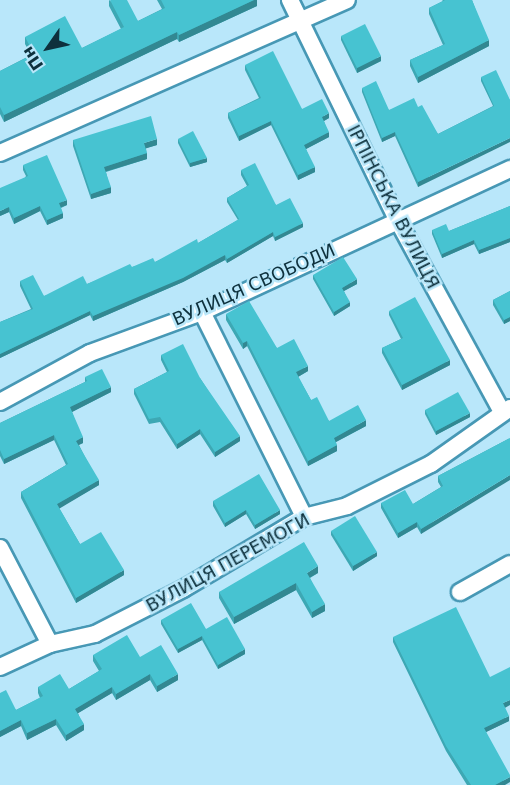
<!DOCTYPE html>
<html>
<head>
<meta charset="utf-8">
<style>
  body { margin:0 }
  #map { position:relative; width:510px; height:785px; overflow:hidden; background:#b9e7fa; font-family:"DejaVu Sans",sans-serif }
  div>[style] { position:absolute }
  .roads { filter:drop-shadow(2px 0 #4798b5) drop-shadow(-2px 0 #4798b5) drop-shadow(0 2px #4798b5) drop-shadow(0 -2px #4798b5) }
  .street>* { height:16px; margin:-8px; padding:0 8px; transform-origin:8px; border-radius:8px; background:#fff }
  .wall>* { inset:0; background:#3da8b4 }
  .shaded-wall>* { inset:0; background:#328892 }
  .building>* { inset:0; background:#47c3d1 }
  span { translate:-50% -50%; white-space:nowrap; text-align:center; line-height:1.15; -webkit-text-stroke:5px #b9e7fa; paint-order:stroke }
  .street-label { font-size:18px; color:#0e313d }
  .north { position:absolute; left:18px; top:18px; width:60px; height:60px; -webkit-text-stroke:4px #b9e7fa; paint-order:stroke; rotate:236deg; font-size:16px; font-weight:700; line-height:24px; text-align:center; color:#0e313d }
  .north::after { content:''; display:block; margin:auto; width:21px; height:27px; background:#0e313d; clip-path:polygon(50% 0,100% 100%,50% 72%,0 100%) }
</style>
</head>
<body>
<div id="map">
  <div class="roads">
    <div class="street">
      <i style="left:290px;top:0;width:246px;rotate:64deg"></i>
      <i style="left:398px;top:221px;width:217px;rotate:61.4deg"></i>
      <i style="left:0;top:153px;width:379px;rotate:-23.8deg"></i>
      <i style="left:202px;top:312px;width:229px;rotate:63.5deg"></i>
      <i style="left:0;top:402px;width:102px;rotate:-28.6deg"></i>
      <i style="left:90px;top:353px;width:119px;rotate:-20.1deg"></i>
      <i style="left:202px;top:312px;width:340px;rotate:-24.9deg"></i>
      <i style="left:0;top:548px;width:108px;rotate:62.5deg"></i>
      <i style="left:460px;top:592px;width:57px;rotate:-29.2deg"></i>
      <i style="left:0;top:667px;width:55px;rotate:-24.7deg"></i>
      <i style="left:50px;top:644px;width:46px;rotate:-12.5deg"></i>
      <i style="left:95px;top:634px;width:99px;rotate:-27.1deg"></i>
      <i style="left:183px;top:589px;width:141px;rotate:-30.8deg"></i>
      <i style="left:304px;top:517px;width:44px;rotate:-14.3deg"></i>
      <i style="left:347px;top:506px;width:94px;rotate:-26.6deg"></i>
      <i style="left:431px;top:464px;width:97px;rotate:-35.3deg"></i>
    </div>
  </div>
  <div class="wall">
    <i style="clip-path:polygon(109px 0,138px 21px,162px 9px,157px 0,257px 0,257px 6px,179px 42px,177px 39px,4px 122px,0 114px,0 71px,31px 55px,25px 44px,25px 37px,82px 48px,121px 29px,109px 6px)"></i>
    <i style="clip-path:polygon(442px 0,472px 0,489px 46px,418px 83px,410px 66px,410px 60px,443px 45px,429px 14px,429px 8px,443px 1px)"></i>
    <i style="clip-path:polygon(341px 36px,381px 61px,357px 73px,341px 40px)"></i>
    <i style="clip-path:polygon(245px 65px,302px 109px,329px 118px,324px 121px,329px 137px,306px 149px,315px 172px,298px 180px,271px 125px,239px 141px,228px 118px,228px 113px,259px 98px,245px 70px)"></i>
    <i style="clip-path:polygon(481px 77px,510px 100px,418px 187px,395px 136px,382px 142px,362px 92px,362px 88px,389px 110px,418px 107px,438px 134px,493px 106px,481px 81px)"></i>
    <i style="clip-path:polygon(178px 139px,207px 162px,190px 167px,178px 143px)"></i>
    <i style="clip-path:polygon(73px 140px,157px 145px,146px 148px,147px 159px,106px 172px,111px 193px,91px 199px,73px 146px)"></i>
    <i style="clip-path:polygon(23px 165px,67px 205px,61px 208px,63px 218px,47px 225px,40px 211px,14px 224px,9px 212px,0 216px,26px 176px,23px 170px)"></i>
    <i style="clip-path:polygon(241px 170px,276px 205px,303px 227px,275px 241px,273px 236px,227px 263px,225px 260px,183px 282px,93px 321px,90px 315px,0 358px,0 322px,31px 309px,20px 286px,20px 281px,44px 296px,87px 284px,132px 267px,155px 262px,198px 243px,238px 220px,227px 202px,227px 198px,247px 186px,241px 175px)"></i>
    <i style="clip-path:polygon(510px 206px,510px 242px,479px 254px,474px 244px,442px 258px,432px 234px,432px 230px,449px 231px)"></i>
    <i style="clip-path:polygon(313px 275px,357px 284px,344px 291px,350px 306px,334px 316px,313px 279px)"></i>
    <i style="clip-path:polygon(510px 291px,510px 321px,504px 324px,493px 305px,493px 300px)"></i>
    <i style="clip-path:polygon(389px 311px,450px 365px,402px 390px,382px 353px,382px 348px,401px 339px,389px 315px)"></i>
    <i style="clip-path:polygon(226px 314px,277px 348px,308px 371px,298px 377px,311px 400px,329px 421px,366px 426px,336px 442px,337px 451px,308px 466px,247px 346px,243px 349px,226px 320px)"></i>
    <i style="clip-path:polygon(161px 355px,200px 378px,240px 441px,215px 457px,200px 434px,177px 449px,160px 422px,149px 424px,134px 394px,134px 389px,167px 372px,161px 360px)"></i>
    <i style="clip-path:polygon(85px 377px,111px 392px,72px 412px,83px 443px,79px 445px,99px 485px,59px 508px,80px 544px,124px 575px,76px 603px,21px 498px,21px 492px,66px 465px,54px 440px,4px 464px,0 456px,0 423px,85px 382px)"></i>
    <i style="clip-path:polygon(425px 410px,470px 417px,436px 435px,425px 414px)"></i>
    <i style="clip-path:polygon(510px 438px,421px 534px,417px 527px,398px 538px,381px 508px,381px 503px,413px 504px,441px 487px,438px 482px,438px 476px)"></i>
    <i style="clip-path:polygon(213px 501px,280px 514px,255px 529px,246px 514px,225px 527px,213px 506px)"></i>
    <i style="clip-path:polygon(331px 531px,377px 556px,353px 571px,331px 535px)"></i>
    <i style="clip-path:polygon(318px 573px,310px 578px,325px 611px,312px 618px,296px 590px,234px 624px,219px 598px,219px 592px)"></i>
    <i style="clip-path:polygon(161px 620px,206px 629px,245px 654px,218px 669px,202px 640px,178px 653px,161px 624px)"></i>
    <i style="clip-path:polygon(393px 637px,509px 721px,486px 732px,505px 785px,467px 785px,446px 751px,393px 642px)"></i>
    <i style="clip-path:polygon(93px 655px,140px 657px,178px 680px,157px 692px,150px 680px,116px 700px,112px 693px,78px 713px,84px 730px,66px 741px,56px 725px,27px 740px,21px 726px,0 737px,0 693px,16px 710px,40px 698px,38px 693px,38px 687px,69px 689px,99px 671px,93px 661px)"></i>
  </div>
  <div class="shaded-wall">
    <i style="clip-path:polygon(254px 0,257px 0,257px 6px,179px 42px,179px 35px)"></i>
    <i style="clip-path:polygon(177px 32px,177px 39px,4px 122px,4px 115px)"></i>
    <i style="clip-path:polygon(489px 40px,489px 46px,418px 83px,418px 77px)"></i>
    <i style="clip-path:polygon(381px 56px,381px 61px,357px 73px,357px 68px)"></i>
    <i style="clip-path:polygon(329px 113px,329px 118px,322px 122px,322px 117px)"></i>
    <i style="clip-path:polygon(271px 121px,271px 125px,239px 141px,239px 136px)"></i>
    <i style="clip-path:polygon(329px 132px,329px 137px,304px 150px,304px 145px)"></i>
    <i style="clip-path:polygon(395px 132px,395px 136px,382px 142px,382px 138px)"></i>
    <i style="clip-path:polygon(510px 138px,510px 142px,418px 187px,418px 182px)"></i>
    <i style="clip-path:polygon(157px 139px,157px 145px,144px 149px,144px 143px)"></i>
    <i style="clip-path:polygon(147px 153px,147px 159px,104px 172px,104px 167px)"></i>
    <i style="clip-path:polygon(207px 158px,207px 162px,190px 167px,190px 163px)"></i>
    <i style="clip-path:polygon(315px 167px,315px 172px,298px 180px,298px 175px)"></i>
    <i style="clip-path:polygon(111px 187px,111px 193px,91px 199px,91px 194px)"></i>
    <i style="clip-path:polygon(67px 200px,67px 205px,59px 208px,59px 203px)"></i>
    <i style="clip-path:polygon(40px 206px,40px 211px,14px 224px,14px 218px)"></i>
    <i style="clip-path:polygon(9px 207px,9px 212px,0 216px,0 211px)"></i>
    <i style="clip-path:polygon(63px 213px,63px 218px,47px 225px,47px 220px)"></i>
    <i style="clip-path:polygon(303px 223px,303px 227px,275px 241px,275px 237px)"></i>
    <i style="clip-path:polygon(273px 232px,273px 236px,227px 263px,227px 259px)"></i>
    <i style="clip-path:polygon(510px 238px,510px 242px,479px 254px,479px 250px)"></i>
    <i style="clip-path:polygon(474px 240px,474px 244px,442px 258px,442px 254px)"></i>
    <i style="clip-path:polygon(225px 255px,225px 260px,183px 282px,93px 321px,93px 316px)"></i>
    <i style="clip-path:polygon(357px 279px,357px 284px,342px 292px,342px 288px)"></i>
    <i style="clip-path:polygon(350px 302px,350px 306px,334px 316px,334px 312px)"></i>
    <i style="clip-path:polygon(90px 311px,90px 315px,0 358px,0 354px)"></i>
    <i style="clip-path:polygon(510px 317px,510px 321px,504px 324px,504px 320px)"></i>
    <i style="clip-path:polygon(247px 341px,247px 346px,243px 349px,243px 343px)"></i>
    <i style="clip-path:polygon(450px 360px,450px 365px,402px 390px,402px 385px)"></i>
    <i style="clip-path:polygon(308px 366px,308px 371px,296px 378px,296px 372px)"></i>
    <i style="clip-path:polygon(111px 387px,111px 392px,70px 413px,70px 407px)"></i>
    <i style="clip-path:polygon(470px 413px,470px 417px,436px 435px,436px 431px)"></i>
    <i style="clip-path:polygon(366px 420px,366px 426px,334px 443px,334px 438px)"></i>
    <i style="clip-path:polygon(200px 429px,200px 434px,177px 449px,177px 444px)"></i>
    <i style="clip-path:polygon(54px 435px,54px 440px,4px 464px,4px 459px)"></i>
    <i style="clip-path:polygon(240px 436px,240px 441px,215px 457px,215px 452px)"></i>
    <i style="clip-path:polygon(83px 437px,83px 443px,76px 446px,76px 441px)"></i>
    <i style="clip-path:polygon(337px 445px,337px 451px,308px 466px,308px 461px)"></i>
    <i style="clip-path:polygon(510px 475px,510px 480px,421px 534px,421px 529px)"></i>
    <i style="clip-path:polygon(99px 480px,99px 485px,57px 510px,57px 504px)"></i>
    <i style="clip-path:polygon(246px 510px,246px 514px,225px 527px,225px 523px)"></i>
    <i style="clip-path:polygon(280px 510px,280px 514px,255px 529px,255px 525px)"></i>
    <i style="clip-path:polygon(417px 522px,417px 527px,398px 538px,398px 533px)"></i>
    <i style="clip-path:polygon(377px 552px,377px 556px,353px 571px,353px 566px)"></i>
    <i style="clip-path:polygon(318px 566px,318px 573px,307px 579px,307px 573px)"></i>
    <i style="clip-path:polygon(124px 570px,124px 575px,76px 603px,76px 598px)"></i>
    <i style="clip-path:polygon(296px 583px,296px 590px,234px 624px,234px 617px)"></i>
    <i style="clip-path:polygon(325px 604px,325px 611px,312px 618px,312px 612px)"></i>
    <i style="clip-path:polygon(202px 636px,202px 640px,178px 653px,178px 649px)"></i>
    <i style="clip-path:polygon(245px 649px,245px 654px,218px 669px,218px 665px)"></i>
    <i style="clip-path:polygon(150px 674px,150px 680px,116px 700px,116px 694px)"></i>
    <i style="clip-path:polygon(178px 674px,178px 680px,157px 692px,157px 686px)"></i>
    <i style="clip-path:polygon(112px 687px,112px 693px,75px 715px,75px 709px)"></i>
    <i style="clip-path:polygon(510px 700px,510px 705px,503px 709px,503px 703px)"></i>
    <i style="clip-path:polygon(509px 716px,509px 721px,484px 733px,484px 728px)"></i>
    <i style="clip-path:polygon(56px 719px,56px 725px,27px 740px,27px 733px)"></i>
    <i style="clip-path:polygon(21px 720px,21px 726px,0 737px,0 731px)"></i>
    <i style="clip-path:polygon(84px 724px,84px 730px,66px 741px,66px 735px)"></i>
    <i style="clip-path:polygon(510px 777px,510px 782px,505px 785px,495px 785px)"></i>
  </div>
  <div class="building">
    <i style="clip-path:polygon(110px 0,127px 0,138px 21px,165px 8px,161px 0,254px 0,179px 35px,177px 32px,4px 115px,0 107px,0 71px,34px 54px,25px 37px,65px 16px,82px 48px,124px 27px)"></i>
    <i style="clip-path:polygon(445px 0,472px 0,489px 40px,418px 77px,410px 60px,445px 44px,429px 8px)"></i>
    <i style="clip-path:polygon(365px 24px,381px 56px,357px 68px,341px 36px)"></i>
    <i style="clip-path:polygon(273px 51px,302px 109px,322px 99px,329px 113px,322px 117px,329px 132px,304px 145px,315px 167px,298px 175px,271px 121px,239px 136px,228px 113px,261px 98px,245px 65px)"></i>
    <i style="clip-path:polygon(496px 70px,510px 100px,510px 138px,418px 182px,395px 132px,382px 138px,362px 88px,376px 81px,389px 110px,414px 98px,418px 107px,422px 105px,438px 134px,494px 106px,481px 77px)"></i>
    <i style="clip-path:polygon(151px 116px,157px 139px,144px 143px,147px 153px,104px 167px,111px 187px,91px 194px,73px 140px)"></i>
    <i style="clip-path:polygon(193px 131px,207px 158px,190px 163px,178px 139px)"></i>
    <i style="clip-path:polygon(47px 155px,67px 200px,59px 203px,63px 213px,47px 220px,40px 206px,14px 218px,9px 207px,0 211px,0 188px,28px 176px,23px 165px)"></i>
    <i style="clip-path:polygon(255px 163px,276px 205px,290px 198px,303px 223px,275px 237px,273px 232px,227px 259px,225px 255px,183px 278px,93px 316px,90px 311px,0 354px,0 322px,33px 309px,20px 281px,33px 275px,44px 296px,83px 276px,87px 284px,130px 264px,132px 267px,153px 258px,155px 262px,197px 239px,198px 243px,239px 219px,227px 198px,249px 185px,241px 170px)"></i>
    <i style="clip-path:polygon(510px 206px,510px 238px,479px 250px,474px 240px,442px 254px,432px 230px,446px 224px,449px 231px)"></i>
    <i style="clip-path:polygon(343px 257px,357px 279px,342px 288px,350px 302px,334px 312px,313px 275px)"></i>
    <i style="clip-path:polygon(510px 291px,510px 317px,504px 320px,493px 300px)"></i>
    <i style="clip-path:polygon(415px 297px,450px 360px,402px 385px,382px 348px,403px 338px,389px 311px)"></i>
    <i style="clip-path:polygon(249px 301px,277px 348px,294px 339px,308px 366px,296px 372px,311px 400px,317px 397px,329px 421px,358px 405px,366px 420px,334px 438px,337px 445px,308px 461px,247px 341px,243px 343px,226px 314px)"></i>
    <i style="clip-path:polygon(183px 344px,200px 378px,240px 436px,215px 452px,200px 429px,177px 444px,160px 417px,149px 419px,134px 389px,169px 371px,161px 355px)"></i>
    <i style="clip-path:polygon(102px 369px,111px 387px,70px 407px,83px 437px,76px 441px,99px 480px,57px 504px,80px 544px,101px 532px,124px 570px,76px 598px,21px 492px,68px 464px,54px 435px,4px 459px,0 450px,0 423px,87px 381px,85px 377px)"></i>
    <i style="clip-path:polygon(458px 392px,470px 413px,436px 431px,425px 410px)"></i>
    <i style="clip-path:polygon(510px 438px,510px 475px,421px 529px,417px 522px,398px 533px,381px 503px,405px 490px,413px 504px,443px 486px,438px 476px)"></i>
    <i style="clip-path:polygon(259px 474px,280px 510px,255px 525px,246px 510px,225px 523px,213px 501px)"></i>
    <i style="clip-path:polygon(355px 516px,377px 552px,353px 566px,331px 531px)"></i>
    <i style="clip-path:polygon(304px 542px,318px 566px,307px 573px,325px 604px,312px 612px,296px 583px,234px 617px,219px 592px)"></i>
    <i style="clip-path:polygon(191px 603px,206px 629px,227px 617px,245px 649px,218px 665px,202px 636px,178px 649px,161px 620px)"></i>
    <i style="clip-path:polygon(456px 607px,490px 677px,510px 667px,510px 700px,503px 703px,509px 716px,484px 728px,510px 775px,510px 777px,495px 785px,471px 785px,446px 746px,393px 637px)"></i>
    <i style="clip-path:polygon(127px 635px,140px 657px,161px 645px,178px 674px,157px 686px,150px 674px,116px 694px,112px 687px,75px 709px,84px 724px,66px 735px,56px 719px,27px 733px,21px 720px,0 731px,0 693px,6px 690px,16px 710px,43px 696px,38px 687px,60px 674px,69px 689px,102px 669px,93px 655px)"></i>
  </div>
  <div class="street-label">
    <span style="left:393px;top:207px;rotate:63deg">ІРПІНСЬКА ВУЛИЦЯ</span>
    <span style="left:254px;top:285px;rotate:-24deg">ВУЛИЦЯ СВОБОДИ</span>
    <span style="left:228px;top:563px;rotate:-29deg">ВУЛИЦЯ ПЕРЕМОГИ</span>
  </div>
  <div class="north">Пн</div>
</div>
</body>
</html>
